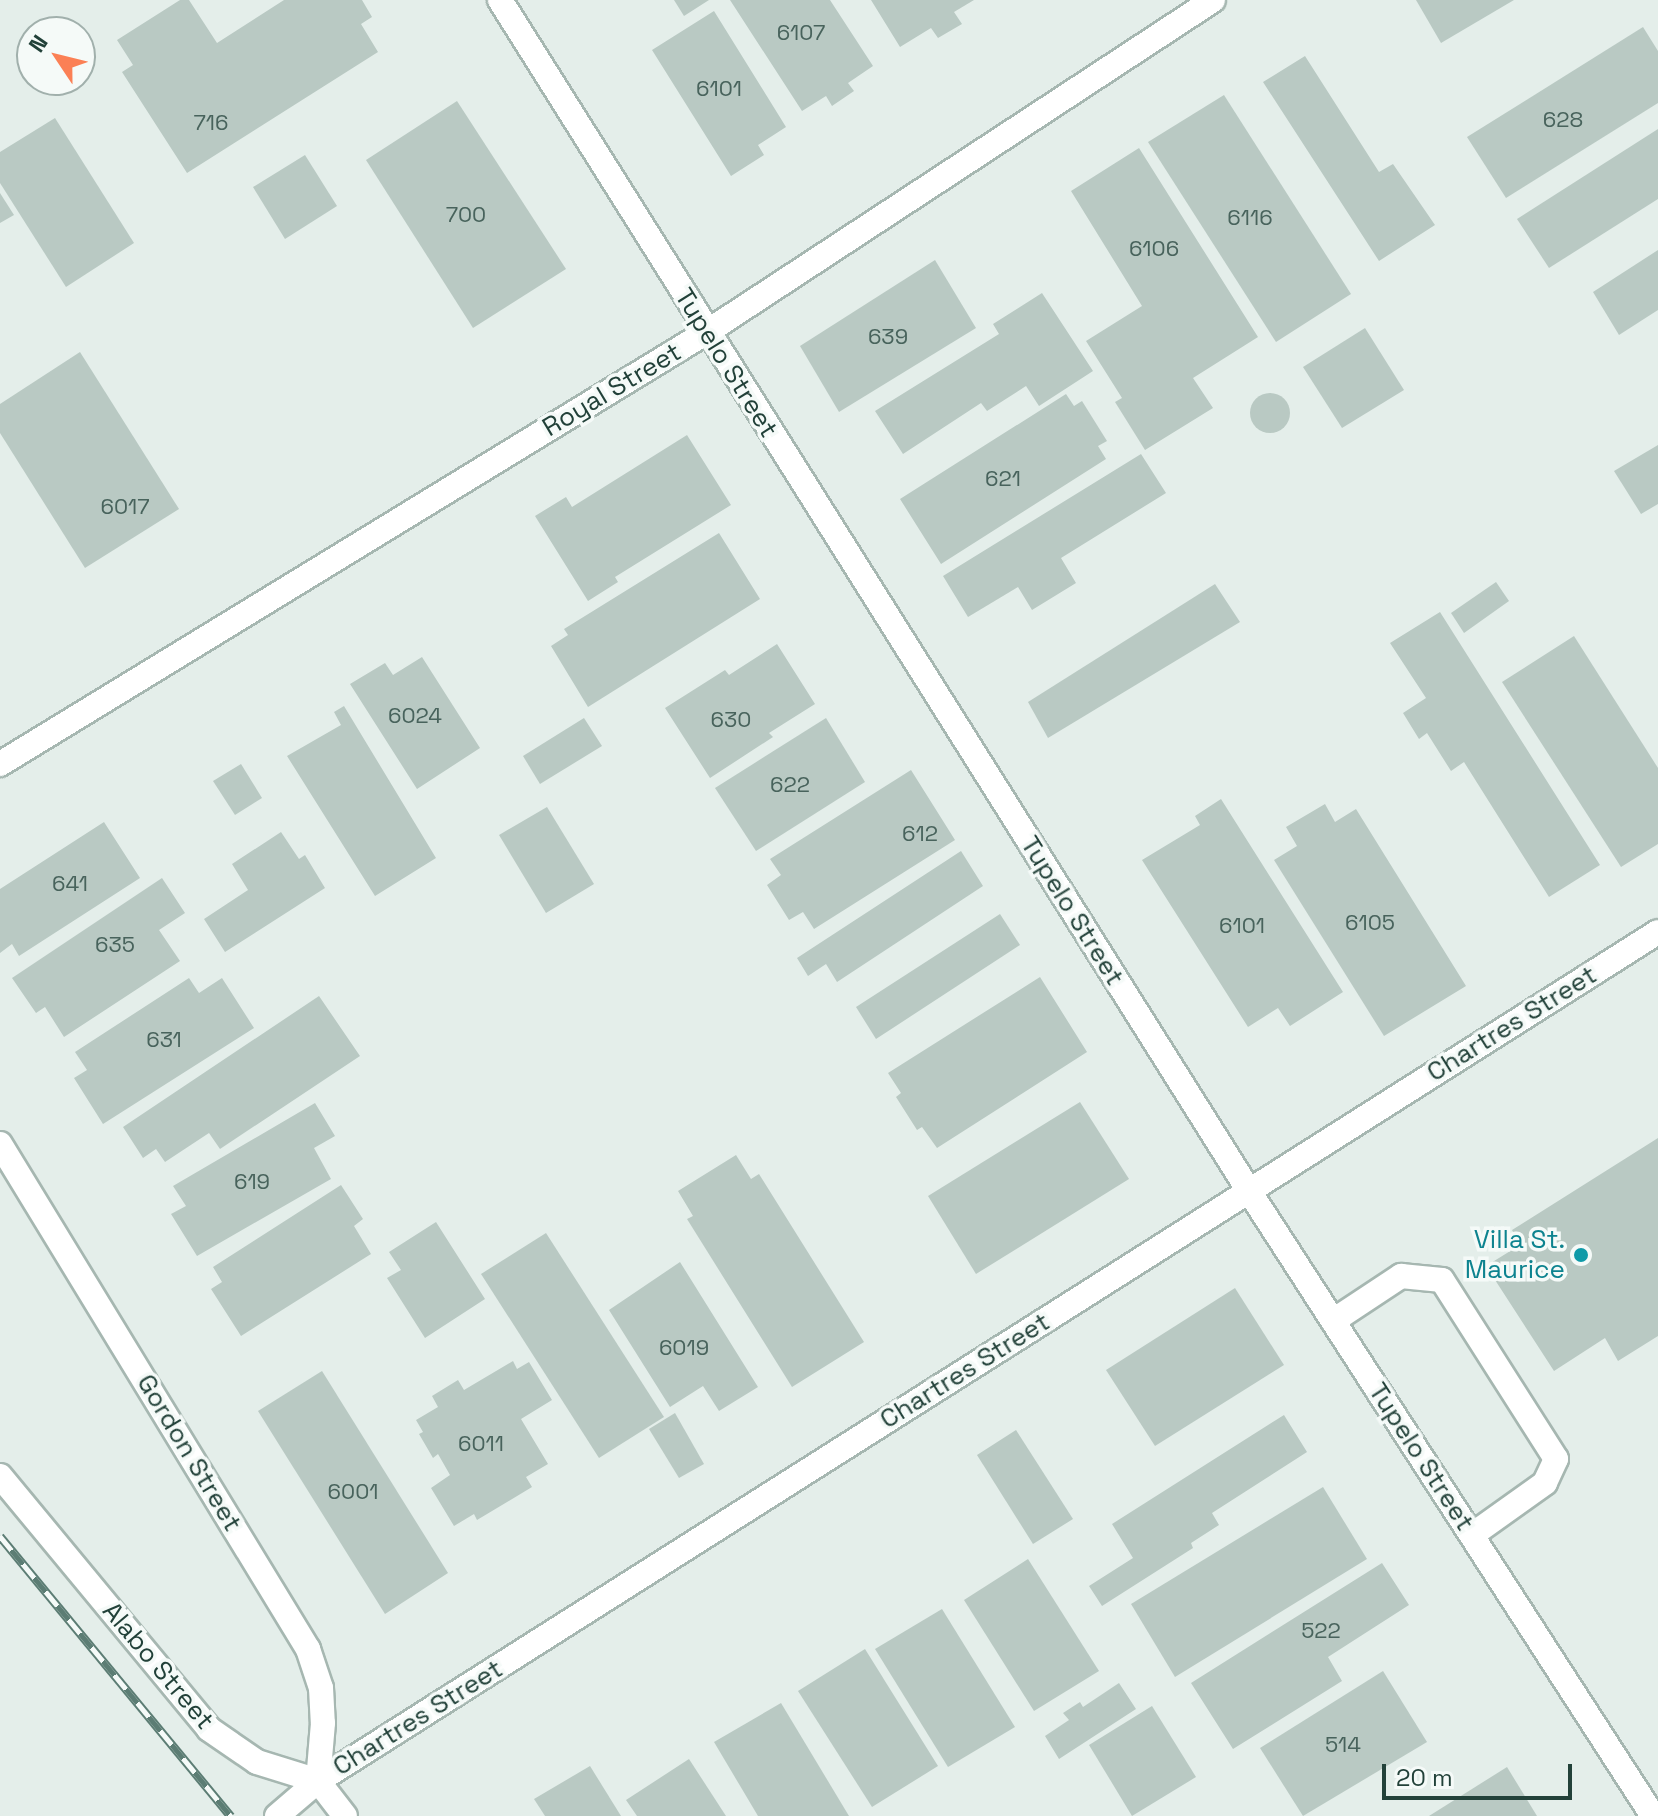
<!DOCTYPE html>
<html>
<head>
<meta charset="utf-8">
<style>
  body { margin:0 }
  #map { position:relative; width:1658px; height:1816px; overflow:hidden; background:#e4eeea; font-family:"Space Grotesk",sans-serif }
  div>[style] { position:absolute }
  .building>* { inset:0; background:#b9c9c3 }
  .round { border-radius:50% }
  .roads { filter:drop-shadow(2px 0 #a6b7b1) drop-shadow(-2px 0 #a6b7b1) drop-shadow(0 2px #a6b7b1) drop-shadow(0 -2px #a6b7b1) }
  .lane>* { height:24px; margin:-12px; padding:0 12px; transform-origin:12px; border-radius:12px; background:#fff }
  .street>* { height:24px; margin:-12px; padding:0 12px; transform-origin:12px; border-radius:12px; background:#fff }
  .rail>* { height:9px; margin-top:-4.5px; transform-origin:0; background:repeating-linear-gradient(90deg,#f5faf8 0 18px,#5c7d74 0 36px); box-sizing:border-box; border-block:2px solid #5c7d74 }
  .dots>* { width:22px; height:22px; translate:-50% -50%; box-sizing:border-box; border:4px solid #f5faf8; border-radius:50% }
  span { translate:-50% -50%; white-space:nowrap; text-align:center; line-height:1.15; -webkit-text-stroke:7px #f5faf8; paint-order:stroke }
  .number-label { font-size:22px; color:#48635c }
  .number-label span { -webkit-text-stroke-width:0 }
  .street-label { font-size:26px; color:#224139 }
  .culture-label { font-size:26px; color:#0d838f }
  .right { translate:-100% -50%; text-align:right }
  .north { position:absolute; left:16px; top:16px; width:80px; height:80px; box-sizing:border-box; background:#f5faf8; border:2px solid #a1b0ac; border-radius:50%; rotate:305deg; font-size:22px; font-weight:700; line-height:32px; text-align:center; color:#224139 }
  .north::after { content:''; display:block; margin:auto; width:28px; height:36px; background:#fb8055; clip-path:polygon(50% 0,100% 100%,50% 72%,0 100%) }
  .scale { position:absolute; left:1382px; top:1764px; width:190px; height:36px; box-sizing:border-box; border:4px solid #224139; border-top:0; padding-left:10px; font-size:24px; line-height:28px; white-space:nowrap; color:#224139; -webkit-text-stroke:6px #f5faf8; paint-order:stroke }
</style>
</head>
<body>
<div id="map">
  <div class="building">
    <i style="clip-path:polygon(180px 0,189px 0,217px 43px,284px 0,362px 0,372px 17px,361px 24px,378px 52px,187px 173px,122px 72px,133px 65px,117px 40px)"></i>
    <i style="clip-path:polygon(674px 0,709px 0,684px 16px)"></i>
    <i style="clip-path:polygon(730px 0,830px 0,873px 66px,848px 83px,854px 91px,832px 106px,826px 96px,802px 111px)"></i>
    <i style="clip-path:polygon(871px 0,974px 0,954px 12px,962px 24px,938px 38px,931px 28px,900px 47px)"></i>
    <i style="clip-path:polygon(1416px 0,1514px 0,1441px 43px)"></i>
    <i style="clip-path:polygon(714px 11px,786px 127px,758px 145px,764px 155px,731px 176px,652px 50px)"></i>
    <i style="clip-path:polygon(1643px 27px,1658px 51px,1658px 103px,1506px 198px,1467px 137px)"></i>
    <i style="clip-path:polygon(1305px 56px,1379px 172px,1393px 164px,1435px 225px,1379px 261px,1263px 82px)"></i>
    <i style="clip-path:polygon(1224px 95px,1351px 294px,1276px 342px,1148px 142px)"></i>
    <i style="clip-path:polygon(457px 101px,566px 269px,473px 328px,366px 160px)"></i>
    <i style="clip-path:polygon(55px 118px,134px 243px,66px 287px,0 183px,0 152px)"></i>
    <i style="clip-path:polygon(1658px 129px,1658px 199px,1549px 268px,1517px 219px)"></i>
    <i style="clip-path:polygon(1139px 148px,1258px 337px,1193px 378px,1213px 408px,1145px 450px,1115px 402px,1122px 398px,1086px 341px,1142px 306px,1071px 191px)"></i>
    <i style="clip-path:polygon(305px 155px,337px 206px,285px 239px,253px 187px)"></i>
    <i style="clip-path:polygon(0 193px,14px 215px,0 223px)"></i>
    <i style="clip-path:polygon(1658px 250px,1658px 310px,1619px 335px,1593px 292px)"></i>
    <i style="clip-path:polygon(935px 260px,976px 328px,839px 412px,800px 346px)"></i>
    <i style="clip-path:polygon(1042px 293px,1093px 371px,1039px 406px,1026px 386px,987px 411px,981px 403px,903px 454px,875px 411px,999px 334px,993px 324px)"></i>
    <i style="clip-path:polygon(1365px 328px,1404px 390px,1342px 428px,1303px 367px)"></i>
    <i style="clip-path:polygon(80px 352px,179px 509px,85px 568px,0 433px,0 404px)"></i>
    <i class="round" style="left:1250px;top:393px;width:40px;height:40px"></i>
    <i style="clip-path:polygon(1066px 394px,1074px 406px,1082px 401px,1107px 441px,1098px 446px,1106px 459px,941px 564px,900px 499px)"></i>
    <i style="clip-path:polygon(687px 435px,731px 505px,615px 577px,618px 582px,588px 601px,535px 516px,566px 497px,572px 507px)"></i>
    <i style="clip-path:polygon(1658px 445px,1658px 504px,1641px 514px,1614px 471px)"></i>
    <i style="clip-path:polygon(1141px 454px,1166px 493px,1061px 558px,1076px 583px,1032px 610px,1018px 587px,968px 617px,943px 576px)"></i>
    <i style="clip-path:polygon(719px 533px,760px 599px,588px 707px,551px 646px,568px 635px,564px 629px)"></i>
    <i style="clip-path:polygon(1496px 582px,1509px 601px,1464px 633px,1451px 613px)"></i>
    <i style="clip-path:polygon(1215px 584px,1240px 622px,1048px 738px,1028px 702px)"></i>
    <i style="clip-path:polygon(1440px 612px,1600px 865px,1549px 897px,1464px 762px,1451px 771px,1427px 733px,1419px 739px,1403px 713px,1426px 698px,1390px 643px)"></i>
    <i style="clip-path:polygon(1574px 636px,1658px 768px,1658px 844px,1621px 867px,1502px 682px)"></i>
    <i style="clip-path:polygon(777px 644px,815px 704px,769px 733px,773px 737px,710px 778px,665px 708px,725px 670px,729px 675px)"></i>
    <i style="clip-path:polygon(422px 657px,480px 748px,417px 789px,350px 684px,385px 663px,393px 675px)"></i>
    <i style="clip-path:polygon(344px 706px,436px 858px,375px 896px,287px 756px,341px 725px,334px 712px)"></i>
    <i style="clip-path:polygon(584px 718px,602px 746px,540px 784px,523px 756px)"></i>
    <i style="clip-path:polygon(826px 718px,865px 782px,756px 851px,715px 788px)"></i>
    <i style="clip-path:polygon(241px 764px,262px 798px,235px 815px,213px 781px)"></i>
    <i style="clip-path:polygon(911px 770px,955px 840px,814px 929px,803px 912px,789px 920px,767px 885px,781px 875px,770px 859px)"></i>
    <i style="clip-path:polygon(1221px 799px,1343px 992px,1290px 1026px,1278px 1008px,1248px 1027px,1142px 860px,1200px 825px,1195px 816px)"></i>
    <i style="clip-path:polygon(1325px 804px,1335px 822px,1356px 809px,1466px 986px,1384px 1036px,1274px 860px,1297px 846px,1286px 827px)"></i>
    <i style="clip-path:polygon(547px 807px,594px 884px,546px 913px,499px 835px)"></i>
    <i style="clip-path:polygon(104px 822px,140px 878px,19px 956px,12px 944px,0 953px,0 889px)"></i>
    <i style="clip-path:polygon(281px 832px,299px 859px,305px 855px,325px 888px,225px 952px,204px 919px,248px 890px,232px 864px)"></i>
    <i style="clip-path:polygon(961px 851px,983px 886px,837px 982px,826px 964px,808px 976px,797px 958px)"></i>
    <i style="clip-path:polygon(162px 878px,185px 913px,159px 930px,180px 961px,64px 1037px,45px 1007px,36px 1013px,12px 978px)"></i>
    <i style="clip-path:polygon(1000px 914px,1020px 945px,876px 1039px,856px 1007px)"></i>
    <i style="clip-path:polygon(1040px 977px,1087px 1052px,937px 1148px,922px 1127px,917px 1130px,896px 1097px,901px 1093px,888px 1073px)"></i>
    <i style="clip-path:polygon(189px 978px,199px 993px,222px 978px,254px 1028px,103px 1124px,74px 1078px,87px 1070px,75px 1052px)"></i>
    <i style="clip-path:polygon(319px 996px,360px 1056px,220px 1149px,209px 1133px,165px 1162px,156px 1149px,143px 1158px,123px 1127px)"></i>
    <i style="clip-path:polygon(1080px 1102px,1129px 1179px,976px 1274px,928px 1196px)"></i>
    <i style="clip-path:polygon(315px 1103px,335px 1136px,314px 1148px,331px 1179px,197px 1256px,171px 1214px,186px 1206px,173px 1186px)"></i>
    <i style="clip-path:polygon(1658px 1138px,1658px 1336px,1618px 1361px,1605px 1338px,1554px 1371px,1486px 1266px,1520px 1245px,1512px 1230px)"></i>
    <i style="clip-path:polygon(736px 1155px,751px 1179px,759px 1174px,864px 1342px,792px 1387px,687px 1219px,693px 1216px,678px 1191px)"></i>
    <i style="clip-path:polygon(341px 1185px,363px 1219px,354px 1226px,371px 1254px,241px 1336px,211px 1289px,222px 1282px,213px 1267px)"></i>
    <i style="clip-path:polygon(436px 1222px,485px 1299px,425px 1338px,387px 1278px,401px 1270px,389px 1252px)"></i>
    <i style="clip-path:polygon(546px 1233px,664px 1417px,599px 1458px,481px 1274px)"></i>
    <i style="clip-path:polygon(680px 1262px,758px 1387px,719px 1411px,703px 1386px,670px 1407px,609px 1310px)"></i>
    <i style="clip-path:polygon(1235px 1288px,1284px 1365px,1155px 1446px,1106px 1370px)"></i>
    <i style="clip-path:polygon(513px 1361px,517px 1369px,529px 1362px,552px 1400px,521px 1419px,548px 1464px,526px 1477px,532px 1487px,477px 1520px,474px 1514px,454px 1526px,431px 1488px,450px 1475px,438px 1454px,433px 1458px,419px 1434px,423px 1432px,416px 1420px,438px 1407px,432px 1396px,458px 1380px,464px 1390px)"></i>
    <i style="clip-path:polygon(322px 1371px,448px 1573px,385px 1614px,258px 1411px)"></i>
    <i style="clip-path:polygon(675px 1413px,704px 1464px,679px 1478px,649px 1429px)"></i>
    <i style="clip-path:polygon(1284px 1415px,1307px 1452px,1212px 1513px,1219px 1525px,1191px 1543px,1193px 1548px,1102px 1606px,1089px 1586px,1133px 1558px,1112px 1524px)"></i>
    <i style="clip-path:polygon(1016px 1430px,1073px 1519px,1033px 1544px,977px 1455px)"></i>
    <i style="clip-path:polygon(1323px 1487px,1367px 1559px,1175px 1677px,1131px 1604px)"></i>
    <i style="clip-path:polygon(1028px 1559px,1099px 1671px,1034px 1711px,964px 1600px)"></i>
    <i style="clip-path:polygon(1382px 1563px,1409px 1605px,1328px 1657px,1342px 1681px,1233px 1749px,1191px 1683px)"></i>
    <i style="clip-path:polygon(942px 1609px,1015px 1727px,948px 1767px,875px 1649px)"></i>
    <i style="clip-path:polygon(865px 1649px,938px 1766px,872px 1807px,798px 1691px)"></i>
    <i style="clip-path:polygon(1383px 1671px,1427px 1742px,1303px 1816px,1260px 1748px)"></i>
    <i style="clip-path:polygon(1119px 1683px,1136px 1709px,1059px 1759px,1045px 1736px,1069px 1720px,1063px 1713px,1080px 1702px,1083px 1707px)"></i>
    <i style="clip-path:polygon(781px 1703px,849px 1816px,758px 1816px,714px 1742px)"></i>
    <i style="clip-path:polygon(1152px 1706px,1196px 1777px,1132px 1816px,1089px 1745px)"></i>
    <i style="clip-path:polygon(689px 1759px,726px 1816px,637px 1816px,626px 1800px)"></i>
    <i style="clip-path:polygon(590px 1766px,621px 1816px,545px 1816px,534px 1799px)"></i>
    <i style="clip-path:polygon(1507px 1767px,1537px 1816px,1429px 1816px)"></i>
  </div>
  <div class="roads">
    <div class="lane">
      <i style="left:1333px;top:1321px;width:82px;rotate:-33.5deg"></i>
      <i style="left:1401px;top:1276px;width:41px;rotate:5.6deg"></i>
      <i style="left:1442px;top:1280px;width:212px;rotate:57.5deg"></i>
      <i style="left:1556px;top:1459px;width:26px;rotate:115deg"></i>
      <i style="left:1545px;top:1483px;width:90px;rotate:144.5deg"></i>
    </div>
    <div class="street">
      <i style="left:500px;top:0;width:1407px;rotate:57.83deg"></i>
      <i style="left:1249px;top:1191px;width:744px;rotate:57.12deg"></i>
      <i style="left:0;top:764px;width:829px;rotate:-31.43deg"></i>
      <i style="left:707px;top:332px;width:605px;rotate:-33.27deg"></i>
      <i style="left:0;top:1144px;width:592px;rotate:58.62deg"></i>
      <i style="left:308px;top:1649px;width:41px;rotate:71.6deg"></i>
      <i style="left:321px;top:1688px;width:35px;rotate:87deg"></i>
      <i style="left:323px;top:1723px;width:58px;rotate:94.9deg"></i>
      <i style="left:0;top:1476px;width:328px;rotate:50.4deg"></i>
      <i style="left:209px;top:1729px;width:58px;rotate:34.5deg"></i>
      <i style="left:257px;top:1762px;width:64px;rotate:17.3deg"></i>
      <i style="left:318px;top:1781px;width:44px;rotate:52.4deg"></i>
      <i style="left:277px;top:1816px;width:54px;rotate:-40.5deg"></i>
      <i style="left:318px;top:1781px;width:1586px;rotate:-32.36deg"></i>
    </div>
  </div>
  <div class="rail">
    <i style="left:0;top:1536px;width:363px;rotate:50.5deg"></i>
  </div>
  <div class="dots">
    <i style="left:1581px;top:1255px;background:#0f9aa8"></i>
  </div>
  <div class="number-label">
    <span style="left:801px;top:33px">6107</span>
    <span style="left:719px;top:89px">6101</span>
    <span style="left:1563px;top:120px">628</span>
    <span style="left:211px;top:123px">716</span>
    <span style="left:466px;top:215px">700</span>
    <span style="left:1250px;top:218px">6116</span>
    <span style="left:1154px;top:249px">6106</span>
    <span style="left:888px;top:337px">639</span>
    <span style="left:1003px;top:479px">621</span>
    <span style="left:125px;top:507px">6017</span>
    <span style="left:415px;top:716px">6024</span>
    <span style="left:731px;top:720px">630</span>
    <span style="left:790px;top:785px">622</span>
    <span style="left:920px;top:834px">612</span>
    <span style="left:70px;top:884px">641</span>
    <span style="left:1370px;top:923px">6105</span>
    <span style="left:1242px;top:926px">6101</span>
    <span style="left:115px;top:945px">635</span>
    <span style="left:164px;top:1040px">631</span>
    <span style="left:252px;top:1182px">619</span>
    <span style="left:684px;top:1348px">6019</span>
    <span style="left:481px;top:1444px">6011</span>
    <span style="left:353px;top:1492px">6001</span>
    <span style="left:1321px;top:1631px">522</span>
    <span style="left:1343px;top:1745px">514</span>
  </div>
  <div class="street-label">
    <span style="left:726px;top:363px;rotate:58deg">Tupelo Street</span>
    <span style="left:612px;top:390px;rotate:-31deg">Royal Street</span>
    <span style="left:1072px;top:911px;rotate:58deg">Tupelo Street</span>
    <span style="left:1512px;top:1024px;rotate:-32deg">Chartres Street</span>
    <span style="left:965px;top:1371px;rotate:-32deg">Chartres Street</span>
    <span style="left:189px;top:1453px;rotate:59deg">Gordon Street</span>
    <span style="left:1421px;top:1457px;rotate:57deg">Tupelo Street</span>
    <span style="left:158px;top:1666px;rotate:50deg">Alabo Street</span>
    <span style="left:418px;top:1718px;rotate:-32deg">Chartres Street</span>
  </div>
  <div class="culture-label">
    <span class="right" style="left:1565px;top:1255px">Villa St.<br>Maurice</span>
  </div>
  <div class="north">N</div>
  <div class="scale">20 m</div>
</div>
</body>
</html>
